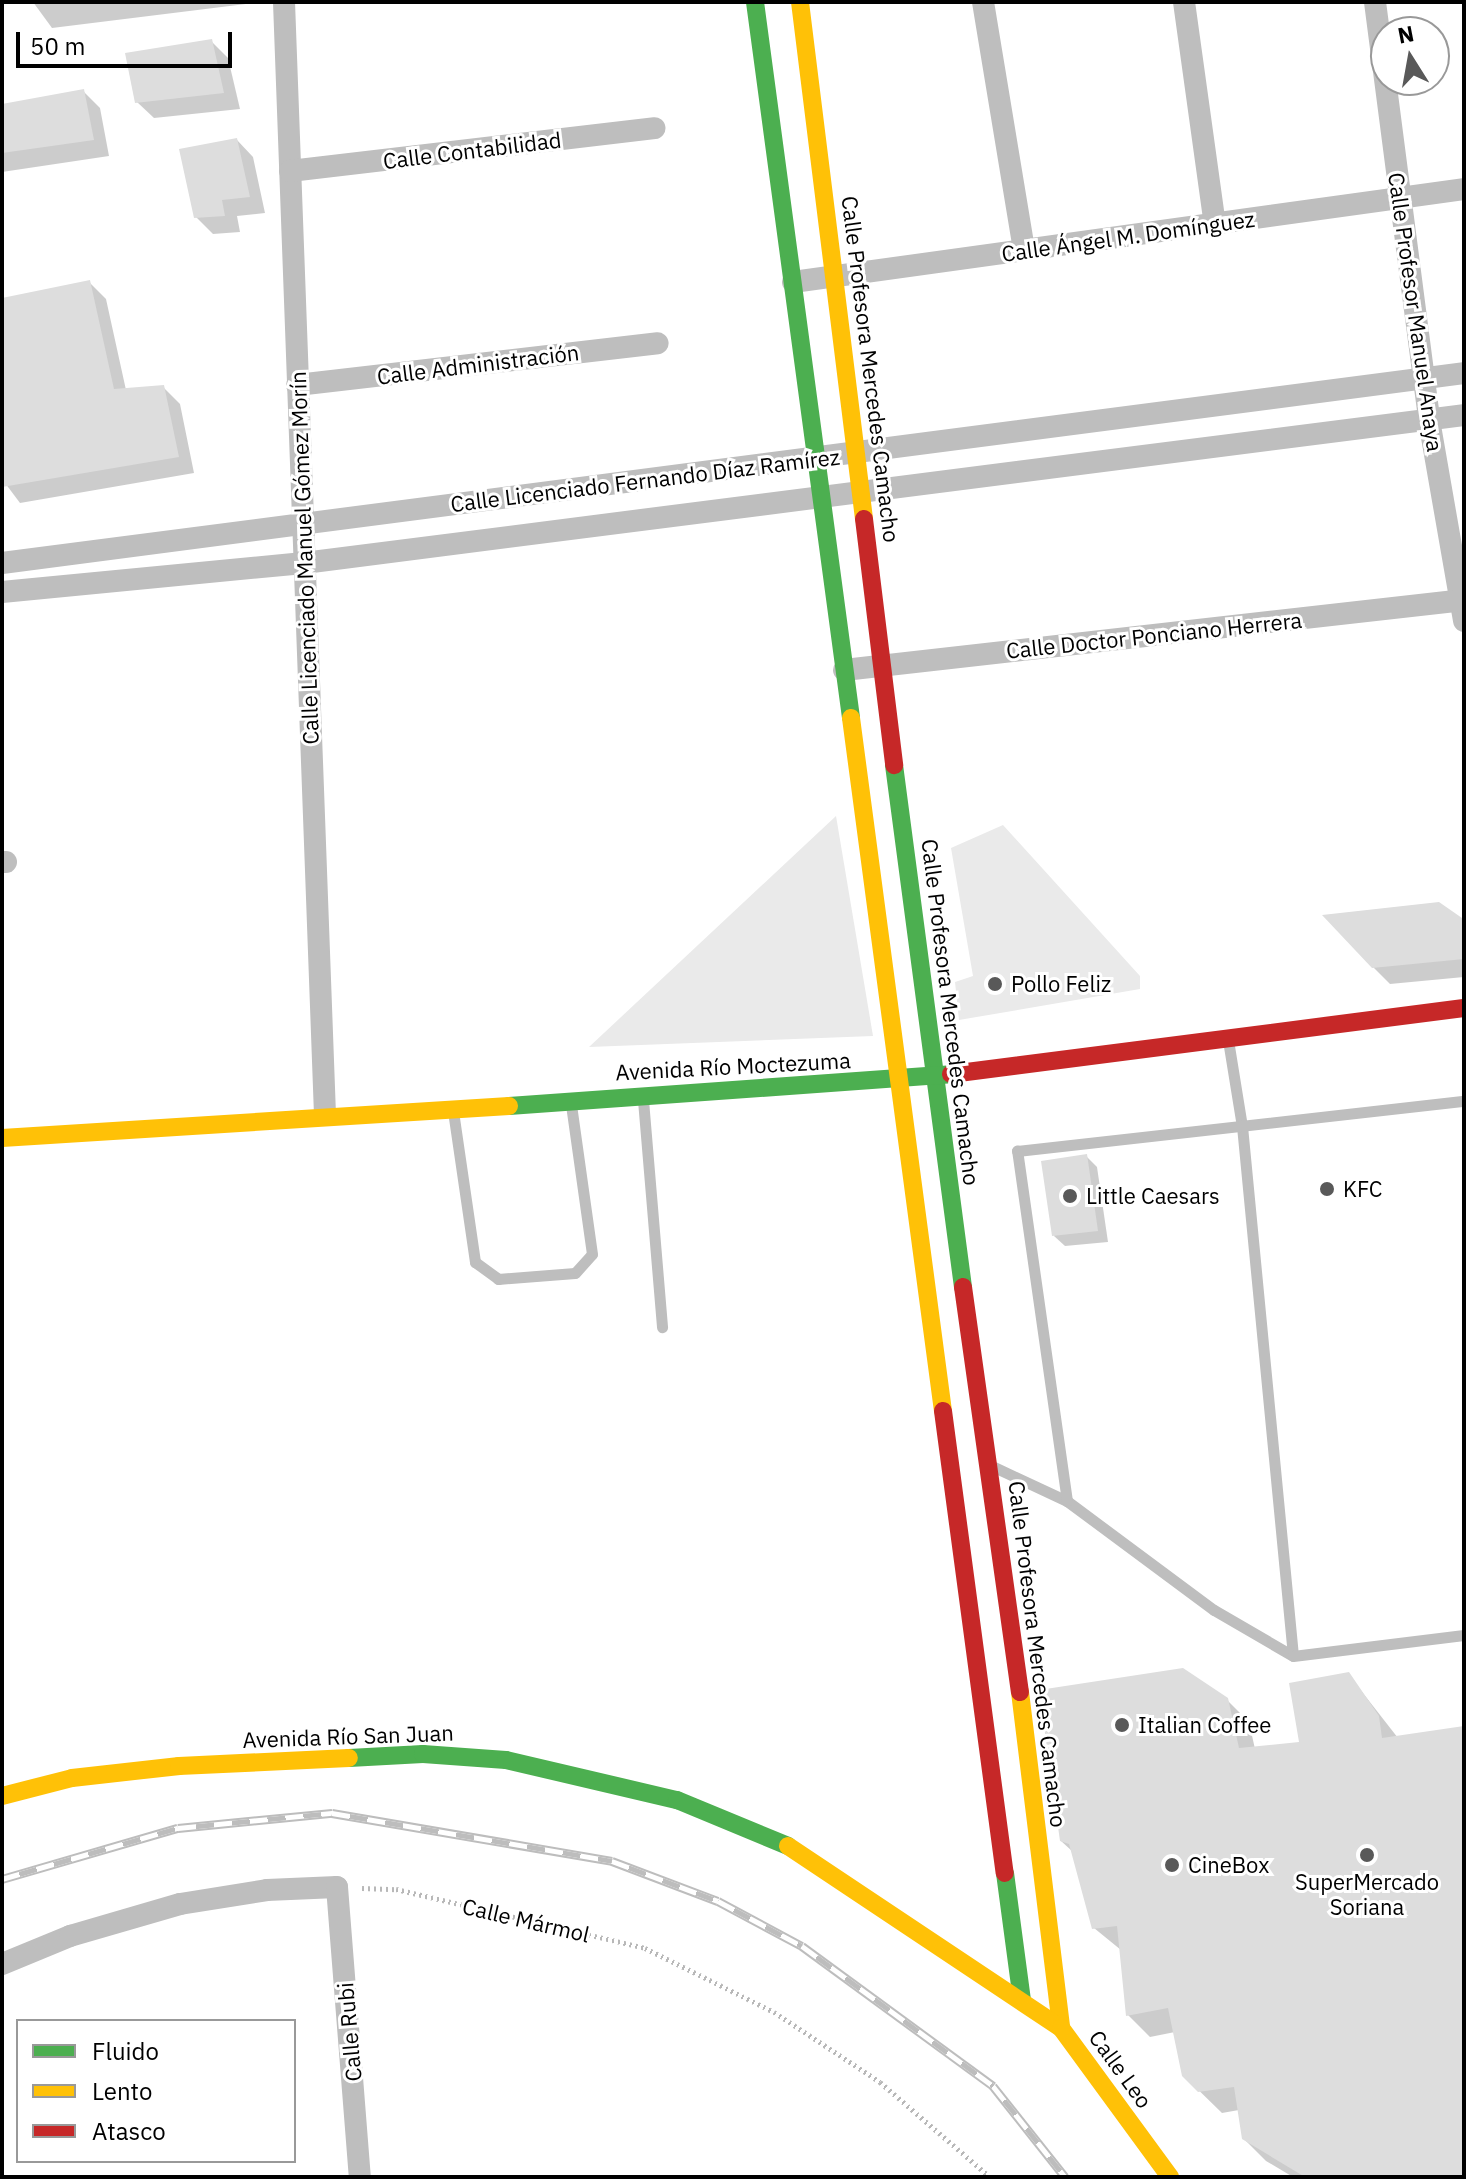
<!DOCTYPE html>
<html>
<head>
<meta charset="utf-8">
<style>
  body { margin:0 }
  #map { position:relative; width:1466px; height:2179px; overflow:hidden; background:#fff; font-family:"IBM Plex Sans",sans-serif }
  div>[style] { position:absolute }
  .green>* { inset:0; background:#eaeaea }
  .shadow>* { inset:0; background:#0003 }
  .building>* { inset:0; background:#ddd }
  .path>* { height:5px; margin-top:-2.5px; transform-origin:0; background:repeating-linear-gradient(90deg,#b8b8b8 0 2px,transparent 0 6px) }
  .lane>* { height:11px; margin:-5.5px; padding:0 5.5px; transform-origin:5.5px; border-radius:5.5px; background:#bebebe }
  .street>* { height:22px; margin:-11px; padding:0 11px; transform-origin:11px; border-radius:11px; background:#bebebe }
  .fast>* { height:18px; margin:-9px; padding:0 9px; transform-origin:9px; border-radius:9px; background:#4caf50 }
  .slow>* { height:18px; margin:-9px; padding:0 9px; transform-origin:9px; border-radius:9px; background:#ffc107 }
  .jam>* { height:18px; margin:-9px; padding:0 9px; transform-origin:9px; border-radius:9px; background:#c62828 }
  .rail>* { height:9px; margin-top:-4.5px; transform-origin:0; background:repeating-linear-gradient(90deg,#fff 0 18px,#bdbdbd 0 36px); box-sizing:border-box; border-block:2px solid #bdbdbd }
  .dots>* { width:22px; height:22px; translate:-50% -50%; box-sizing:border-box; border:4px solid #fff; border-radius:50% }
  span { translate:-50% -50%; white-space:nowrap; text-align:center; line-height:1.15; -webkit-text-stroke:6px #fff; paint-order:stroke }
  .street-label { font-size:22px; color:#000 }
  .poi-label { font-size:22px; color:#000 }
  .left { translate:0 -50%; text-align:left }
  .frame { position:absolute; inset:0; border:4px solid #000; pointer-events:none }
  .legend { position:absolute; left:16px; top:2019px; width:280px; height:144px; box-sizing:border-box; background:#fff; border:2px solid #999; margin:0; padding:10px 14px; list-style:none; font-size:24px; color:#000 }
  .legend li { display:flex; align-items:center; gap:16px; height:40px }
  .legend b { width:40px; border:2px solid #999 }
  .north { position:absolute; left:1370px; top:16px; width:80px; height:80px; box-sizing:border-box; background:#fff; border:2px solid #999; border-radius:50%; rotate:349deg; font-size:22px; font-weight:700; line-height:32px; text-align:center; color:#000 }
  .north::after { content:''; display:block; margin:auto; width:28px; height:36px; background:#595959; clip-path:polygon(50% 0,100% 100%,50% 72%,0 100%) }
  .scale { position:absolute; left:16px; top:32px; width:216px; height:36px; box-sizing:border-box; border:4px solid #000; border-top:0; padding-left:10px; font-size:24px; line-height:28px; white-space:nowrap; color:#000; -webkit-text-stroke:6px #fff; paint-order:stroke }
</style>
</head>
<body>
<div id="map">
  <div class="green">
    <i style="clip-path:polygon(836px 816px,873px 1036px,589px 1047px)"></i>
    <i style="clip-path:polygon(1003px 825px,1140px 976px,1140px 989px,959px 1020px,955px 982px,973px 976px,951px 848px)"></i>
  </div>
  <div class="shadow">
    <i style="clip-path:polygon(33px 2px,262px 2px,52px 28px)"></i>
    <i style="clip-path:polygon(211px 41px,228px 58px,240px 109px,154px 118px,137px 102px)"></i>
    <i style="clip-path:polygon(83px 91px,100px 108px,109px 156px,2px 172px,2px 106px)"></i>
    <i style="clip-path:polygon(237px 140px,253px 157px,265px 213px,237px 216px,240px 232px,213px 234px,196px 217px)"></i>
    <i style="clip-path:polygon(89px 282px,106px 299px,126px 390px,163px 387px,180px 404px,194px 473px,20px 503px,2px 479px,2px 300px)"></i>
    <i style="clip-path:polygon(1461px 919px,1464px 977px,1390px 984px,1373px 967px)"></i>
    <i style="clip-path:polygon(1086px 1156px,1097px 1167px,1108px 1242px,1065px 1246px,1054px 1236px)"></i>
    <i style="clip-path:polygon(1348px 1674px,1398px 1738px,1464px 1728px,1464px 2177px,1293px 2177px,1266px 2161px,1243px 2138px,1239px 2110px,1222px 2113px,1183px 2075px,1175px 2032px,1150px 2037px,1128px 2015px,1121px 1950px,1094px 1928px,1072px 1851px,1061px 1841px,1226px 1699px,1249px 1722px,1255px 1749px,1301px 1743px)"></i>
  </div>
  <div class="building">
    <i style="clip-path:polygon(212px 39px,224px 93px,135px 103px,125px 53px)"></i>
    <i style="clip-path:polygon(84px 89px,94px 140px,2px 153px,2px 104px)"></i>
    <i style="clip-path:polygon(237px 138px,250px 197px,222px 200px,225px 216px,194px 218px,179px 149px)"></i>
    <i style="clip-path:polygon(90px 280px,114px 389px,164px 385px,179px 457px,2px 487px,2px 298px)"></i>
    <i style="clip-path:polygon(1439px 902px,1462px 918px,1464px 959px,1372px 968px,1322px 915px)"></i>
    <i style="clip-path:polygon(1087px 1154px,1098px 1231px,1052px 1236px,1041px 1161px)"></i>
    <i style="clip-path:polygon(1183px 1668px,1228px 1698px,1239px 1748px,1299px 1742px,1289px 1683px,1349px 1672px,1379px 1716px,1382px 1738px,1464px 1726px,1464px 2177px,1305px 2177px,1242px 2139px,1234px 2087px,1198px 2092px,1182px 2076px,1168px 2008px,1126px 2016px,1117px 1926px,1092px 1929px,1069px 1844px,1060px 1841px,1039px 1690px)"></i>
  </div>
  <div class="path">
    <i style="left:362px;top:1888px;width:34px;rotate:2deg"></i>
    <i style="left:396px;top:1889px;width:256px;rotate:13.3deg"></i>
    <i style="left:645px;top:1948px;width:144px;rotate:26.4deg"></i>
    <i style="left:774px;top:2012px;width:127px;rotate:33.4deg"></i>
    <i style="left:880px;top:2082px;width:145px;rotate:40.8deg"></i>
  </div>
  <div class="lane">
    <i style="left:1228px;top:1040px;width:87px;rotate:80.8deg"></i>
    <i style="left:1242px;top:1126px;width:532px;rotate:84.5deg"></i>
    <i style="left:643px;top:1100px;width:228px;rotate:85.2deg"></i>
    <i style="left:453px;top:1111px;width:153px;rotate:81.7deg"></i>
    <i style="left:475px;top:1262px;width:29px;rotate:36deg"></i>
    <i style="left:498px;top:1279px;width:77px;rotate:-4.5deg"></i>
    <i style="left:575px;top:1273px;width:25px;rotate:-48deg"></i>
    <i style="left:592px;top:1254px;width:151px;rotate:-98deg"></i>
    <i style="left:994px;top:1467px;width:81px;rotate:25deg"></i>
    <i style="left:1067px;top:1501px;width:183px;rotate:36.6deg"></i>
    <i style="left:1214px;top:1610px;width:91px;rotate:30.2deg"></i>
    <i style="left:1293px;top:1656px;width:172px;rotate:-7deg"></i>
    <i style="left:1067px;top:1501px;width:354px;rotate:-98.1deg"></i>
    <i style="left:1017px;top:1151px;width:450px;rotate:-6.4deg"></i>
  </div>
  <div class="street">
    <i style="left:284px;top:2px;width:1113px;rotate:87.89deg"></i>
    <i style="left:983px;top:2px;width:251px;rotate:80.6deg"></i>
    <i style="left:1184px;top:2px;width:224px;rotate:82.1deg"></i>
    <i style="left:1375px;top:2px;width:421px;rotate:82.6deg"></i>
    <i style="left:1429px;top:420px;width:204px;rotate:80.1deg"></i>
    <i style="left:290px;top:171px;width:367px;rotate:-6.7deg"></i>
    <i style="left:793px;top:282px;width:677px;rotate:-7.89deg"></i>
    <i style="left:297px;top:385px;width:363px;rotate:-6.6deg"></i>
    <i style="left:2px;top:563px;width:1474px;rotate:-7.4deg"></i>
    <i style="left:2px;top:592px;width:303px;rotate:-5.5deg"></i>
    <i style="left:304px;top:563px;width:1169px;rotate:-7.27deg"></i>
    <i style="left:844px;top:670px;width:624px;rotate:-6.44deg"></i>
    <i style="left:2px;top:862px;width:4px"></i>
    <i style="left:2px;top:1964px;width:74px;rotate:-22.4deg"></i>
    <i style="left:70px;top:1936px;width:115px;rotate:-16.2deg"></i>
    <i style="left:180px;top:1904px;width:88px;rotate:-9.1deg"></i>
    <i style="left:267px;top:1890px;width:70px;rotate:-2.5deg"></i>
    <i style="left:337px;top:1887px;width:291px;rotate:85.5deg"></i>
  </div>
  <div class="fast">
    <i style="left:755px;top:2px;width:722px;rotate:82.36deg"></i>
    <i style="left:894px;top:765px;width:527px;rotate:82.47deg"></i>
    <i style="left:509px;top:1106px;width:443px;rotate:-4.1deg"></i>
    <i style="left:349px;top:1758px;width:74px;rotate:-3.1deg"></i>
    <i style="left:423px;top:1754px;width:83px;rotate:4.1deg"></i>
    <i style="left:506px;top:1760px;width:176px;rotate:13.2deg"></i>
    <i style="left:677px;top:1800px;width:120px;rotate:22.5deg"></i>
    <i style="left:1005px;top:1873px;width:128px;rotate:82.4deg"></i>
  </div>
  <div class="slow">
    <i style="left:800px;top:2px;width:521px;rotate:82.94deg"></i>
    <i style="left:851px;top:718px;width:699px;rotate:82.44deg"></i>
    <i style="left:2px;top:1138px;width:508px;rotate:-3.61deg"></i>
    <i style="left:1020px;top:1692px;width:338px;rotate:83deg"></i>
    <i style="left:2px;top:1796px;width:72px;rotate:-14.4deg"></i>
    <i style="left:72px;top:1778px;width:108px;rotate:-6.4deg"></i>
    <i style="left:179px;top:1766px;width:170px;rotate:-2.7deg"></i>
    <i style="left:788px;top:1846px;width:328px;rotate:33.7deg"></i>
    <i style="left:1061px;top:2028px;width:185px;rotate:53.8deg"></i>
  </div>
  <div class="jam">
    <i style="left:864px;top:519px;width:248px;rotate:83deg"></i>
    <i style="left:951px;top:1074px;width:517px;rotate:-7.33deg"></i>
    <i style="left:963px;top:1287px;width:409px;rotate:82deg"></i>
    <i style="left:943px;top:1411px;width:466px;rotate:82.4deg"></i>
  </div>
  <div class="rail">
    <i style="left:2px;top:1879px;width:183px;rotate:-16.2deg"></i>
    <i style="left:178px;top:1828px;width:155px;rotate:-5.6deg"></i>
    <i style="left:332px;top:1813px;width:284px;rotate:9.7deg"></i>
    <i style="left:612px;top:1861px;width:113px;rotate:20.7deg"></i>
    <i style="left:718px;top:1901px;width:95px;rotate:28.2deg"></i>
    <i style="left:802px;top:1946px;width:237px;rotate:36.2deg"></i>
    <i style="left:993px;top:2086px;width:116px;rotate:51.6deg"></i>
  </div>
  <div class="dots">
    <i style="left:995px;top:984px;background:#595959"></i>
    <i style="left:1327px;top:1189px;background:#595959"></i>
    <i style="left:1070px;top:1196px;background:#595959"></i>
    <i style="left:1122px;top:1725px;background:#595959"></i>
    <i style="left:1367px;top:1855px;background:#595959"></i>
    <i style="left:1172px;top:1865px;background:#595959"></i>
  </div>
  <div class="street-label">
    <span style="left:472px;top:150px;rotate:-7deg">Calle Contabilidad</span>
    <span style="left:1128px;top:236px;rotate:-8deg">Calle Ángel M. Domínguez</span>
    <span style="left:1416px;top:312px;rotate:82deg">Calle Profesor Manuel Anaya</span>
    <span style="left:478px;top:364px;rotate:-7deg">Calle Administración</span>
    <span style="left:871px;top:369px;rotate:83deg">Calle Profesora Mercedes Camacho</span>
    <span style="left:645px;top:480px;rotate:-7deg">Calle Licenciado Fernando Díaz Ramírez</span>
    <span style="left:304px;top:558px;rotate:-92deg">Calle Licenciado Manuel Gómez Morín</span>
    <span style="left:1154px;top:635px;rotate:-6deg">Calle Doctor Ponciano Herrera</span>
    <span style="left:951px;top:1012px;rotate:83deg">Calle Profesora Mercedes Camacho</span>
    <span style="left:733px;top:1066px;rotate:-3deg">Avenida Río Moctezuma</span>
    <span style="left:1038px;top:1654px;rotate:83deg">Calle Profesora Mercedes Camacho</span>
    <span style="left:348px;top:1736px;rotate:-2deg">Avenida Río San Juan</span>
    <span style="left:526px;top:1920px;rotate:13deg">Calle Mármol</span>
    <span style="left:349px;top:2032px;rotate:-95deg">Calle Rubi</span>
    <span style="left:1121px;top:2069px;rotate:54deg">Calle Leo</span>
  </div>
  <div class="poi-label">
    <span class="left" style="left:1011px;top:984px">Pollo Feliz</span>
    <span class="left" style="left:1343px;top:1189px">KFC</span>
    <span class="left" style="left:1086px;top:1196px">Little Caesars</span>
    <span class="left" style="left:1138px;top:1725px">Italian Coffee</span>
    <span class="left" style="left:1188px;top:1865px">CineBox</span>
    <span style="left:1367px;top:1894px">SuperMercado<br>Soriana</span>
  </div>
  <div class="frame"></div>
  <ul class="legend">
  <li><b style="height:10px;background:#4caf50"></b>Fluido</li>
  <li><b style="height:10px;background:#ffc107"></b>Lento</li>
  <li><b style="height:10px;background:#c62828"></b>Atasco</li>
  </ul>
  <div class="north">N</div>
  <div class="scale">50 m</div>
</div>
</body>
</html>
